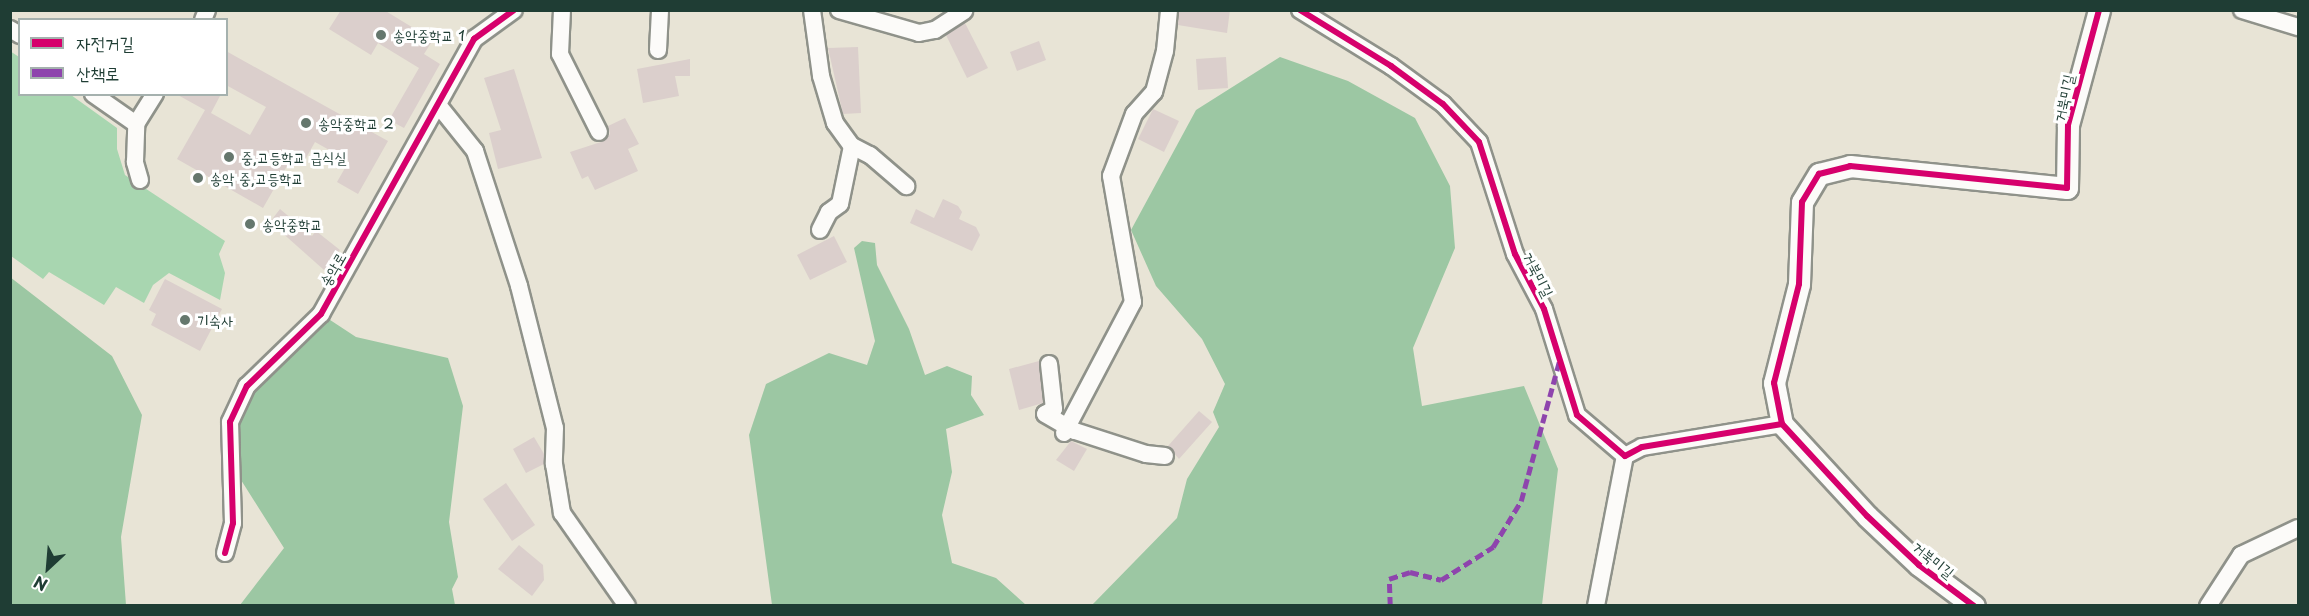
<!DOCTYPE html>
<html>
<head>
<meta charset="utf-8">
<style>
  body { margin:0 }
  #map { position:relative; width:2309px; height:616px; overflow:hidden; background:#e8e4d6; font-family:"Playpen Sans","Poor Story",sans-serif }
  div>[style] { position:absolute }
  .green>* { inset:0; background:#a8d6b0 }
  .forest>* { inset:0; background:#9cc7a3 }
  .building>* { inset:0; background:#dbcfcc }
  .roads { filter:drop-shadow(2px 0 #8f928a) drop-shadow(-2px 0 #8f928a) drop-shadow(0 2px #8f928a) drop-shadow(0 -2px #8f928a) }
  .minor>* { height:16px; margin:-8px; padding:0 8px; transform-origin:8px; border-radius:8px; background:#fcfbf9 }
  .tertiary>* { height:21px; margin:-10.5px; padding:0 10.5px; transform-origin:10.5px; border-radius:10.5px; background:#fcfbf9 }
  .quiet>* { height:4.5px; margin-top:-2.25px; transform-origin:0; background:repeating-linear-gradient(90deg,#8e44ad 0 9px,transparent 0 13.5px) }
  .cycleway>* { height:6px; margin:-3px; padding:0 3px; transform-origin:3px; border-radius:3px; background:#d6006c }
  .dots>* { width:16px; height:16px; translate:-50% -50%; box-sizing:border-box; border:3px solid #fff; border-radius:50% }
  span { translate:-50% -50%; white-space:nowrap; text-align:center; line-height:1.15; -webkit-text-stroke:6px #fff; paint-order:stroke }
  .poi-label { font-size:15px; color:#1f3d34 }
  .left { translate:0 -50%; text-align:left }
  .street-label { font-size:15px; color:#1f3d34 }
  .frame { position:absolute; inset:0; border:12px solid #1f3d34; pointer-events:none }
  .legend { position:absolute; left:18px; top:18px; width:210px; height:78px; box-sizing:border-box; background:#fff; border:2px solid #a5b1ae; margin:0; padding:8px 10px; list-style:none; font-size:18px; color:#1f3d34 }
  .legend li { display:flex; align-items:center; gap:12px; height:30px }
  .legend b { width:30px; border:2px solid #a5b1ae }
  .north { position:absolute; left:18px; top:538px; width:60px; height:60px; -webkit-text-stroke:4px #fff; paint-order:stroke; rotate:206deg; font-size:16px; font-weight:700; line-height:24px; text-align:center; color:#1f3d34 }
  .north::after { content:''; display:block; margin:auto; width:21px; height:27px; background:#1f3d34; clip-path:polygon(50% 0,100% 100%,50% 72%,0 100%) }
</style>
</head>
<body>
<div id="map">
  <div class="green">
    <i style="clip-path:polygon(10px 51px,19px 57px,20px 94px,71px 95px,117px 128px,117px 149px,125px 175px,225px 241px,219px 254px,225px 273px,220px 300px,169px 273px,153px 285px,144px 303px,116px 287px,104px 305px,49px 272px,43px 279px,11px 256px)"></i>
  </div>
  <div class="forest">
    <i style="clip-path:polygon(1280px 57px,1348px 81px,1415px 118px,1450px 186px,1455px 248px,1413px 348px,1422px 406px,1524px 386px,1558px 469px,1542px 605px,1092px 605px,1177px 518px,1187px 479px,1219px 427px,1213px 412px,1225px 384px,1202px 339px,1156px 286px,1131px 230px,1196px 110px)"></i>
    <i style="clip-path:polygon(862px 241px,875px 243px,877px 265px,909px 329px,925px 375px,947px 366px,972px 376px,971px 395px,984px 415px,946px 429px,952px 472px,942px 515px,952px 563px,996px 578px,1026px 605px,772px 605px,749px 435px,766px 384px,829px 353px,867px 365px,875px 341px,854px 248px)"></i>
    <i style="clip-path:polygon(10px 277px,112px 356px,142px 415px,121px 537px,126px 605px,11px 605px)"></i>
    <i style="clip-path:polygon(321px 314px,356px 337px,448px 358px,463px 406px,449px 522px,458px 577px,452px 589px,455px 605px,240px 605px,284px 548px,229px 461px,240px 401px)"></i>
  </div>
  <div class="building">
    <i style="clip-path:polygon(341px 10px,384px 10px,433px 40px,424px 54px,440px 64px,404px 128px,389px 120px,419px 68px,378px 43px,371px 55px,329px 29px)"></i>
    <i style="clip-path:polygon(1179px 10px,1230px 10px,1227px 33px,1178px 25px)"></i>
    <i style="clip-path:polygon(965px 23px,988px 68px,967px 78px,946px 35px)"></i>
    <i style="clip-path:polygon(1039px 41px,1046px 60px,1017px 71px,1010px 52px)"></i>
    <i style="clip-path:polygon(858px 47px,861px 113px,843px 114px,828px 48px)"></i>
    <i style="clip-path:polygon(226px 51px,388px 141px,358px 194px,337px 182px,349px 161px,315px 142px,306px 158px,295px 152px,263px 208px,177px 159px,205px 110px,176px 94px,221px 94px,211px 113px,250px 135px,266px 107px,226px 85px)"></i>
    <i style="clip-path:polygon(1226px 57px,1228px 88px,1198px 90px,1196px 59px)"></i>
    <i style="clip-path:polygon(690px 59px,690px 76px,675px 76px,679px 96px,643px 103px,637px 69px)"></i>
    <i style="clip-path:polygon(514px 69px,542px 158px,498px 169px,489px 133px,501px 130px,484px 78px)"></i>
    <i style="clip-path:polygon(1153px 109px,1179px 121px,1164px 152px,1138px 139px)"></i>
    <i style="clip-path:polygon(625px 118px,639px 144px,628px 149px,638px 171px,595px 190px,588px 176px,582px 179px,570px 152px,604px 141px,610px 134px,608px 126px)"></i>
    <i style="clip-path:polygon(943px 199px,958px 206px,962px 212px,959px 219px,976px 227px,980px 235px,972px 251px,910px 223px,916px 209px,934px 218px)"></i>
    <i style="clip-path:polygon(280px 209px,312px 236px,316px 231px,340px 250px,324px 270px,270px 222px)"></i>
    <i style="clip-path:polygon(834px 236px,847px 262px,810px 280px,797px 255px)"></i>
    <i style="clip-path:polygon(165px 279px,222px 309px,200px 351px,151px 325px,156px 314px,149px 310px)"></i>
    <i style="clip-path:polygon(1039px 361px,1043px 403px,1019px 410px,1009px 369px)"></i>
    <i style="clip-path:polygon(1199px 411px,1212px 422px,1179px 459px,1168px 446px)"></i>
    <i style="clip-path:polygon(534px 437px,544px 454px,544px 464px,526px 473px,513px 449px)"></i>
    <i style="clip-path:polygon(1071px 441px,1087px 449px,1074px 471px,1056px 460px)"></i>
    <i style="clip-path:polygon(506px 483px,535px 525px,512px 541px,483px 499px)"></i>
    <i style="clip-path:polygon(519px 545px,543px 565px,544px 580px,532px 596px,498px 569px)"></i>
  </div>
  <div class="roads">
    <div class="minor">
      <i style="left:562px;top:10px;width:44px;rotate:92.6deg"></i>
      <i style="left:560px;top:54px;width:87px;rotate:63.4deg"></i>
      <i style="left:812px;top:10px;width:67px;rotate:82.2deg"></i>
      <i style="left:821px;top:76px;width:49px;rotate:73.4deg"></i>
      <i style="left:835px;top:123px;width:29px;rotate:54deg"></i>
      <i style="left:852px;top:146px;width:59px;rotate:101.7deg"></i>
      <i style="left:840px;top:204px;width:14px;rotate:144deg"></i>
      <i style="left:829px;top:212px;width:20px;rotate:117deg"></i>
      <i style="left:839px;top:10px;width:83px;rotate:16deg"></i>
      <i style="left:919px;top:33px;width:16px;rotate:-11deg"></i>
      <i style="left:935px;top:30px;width:35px;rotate:-33deg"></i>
      <i style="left:1300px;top:10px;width:107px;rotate:31.6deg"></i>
      <i style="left:1391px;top:66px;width:64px;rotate:36.2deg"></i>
      <i style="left:1443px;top:104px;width:52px;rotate:46.5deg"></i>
      <i style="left:1479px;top:142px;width:118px;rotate:72.2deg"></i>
      <i style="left:1515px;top:254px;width:62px;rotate:62.2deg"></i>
      <i style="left:1544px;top:309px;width:111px;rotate:72.7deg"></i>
      <i style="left:1577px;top:415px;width:63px;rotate:40.5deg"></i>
      <i style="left:1625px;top:456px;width:19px;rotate:-28deg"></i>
      <i style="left:1642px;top:447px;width:142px;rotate:-9.3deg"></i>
      <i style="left:2242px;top:10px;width:59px;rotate:16.9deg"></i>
      <i style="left:203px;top:20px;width:11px;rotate:-68deg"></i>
      <i style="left:10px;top:29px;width:12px;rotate:31deg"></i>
      <i style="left:658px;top:50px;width:40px;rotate:-87.1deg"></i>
      <i style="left:93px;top:94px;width:52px;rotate:34.9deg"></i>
      <i style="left:439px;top:106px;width:58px;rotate:51.3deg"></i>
      <i style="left:475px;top:151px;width:142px;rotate:71.9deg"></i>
      <i style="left:519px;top:286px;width:146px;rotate:75.8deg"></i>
      <i style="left:555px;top:428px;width:36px;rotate:92deg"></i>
      <i style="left:554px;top:464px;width:50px;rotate:80.7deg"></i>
      <i style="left:562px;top:513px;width:113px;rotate:55deg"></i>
      <i style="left:852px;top:146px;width:20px;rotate:27deg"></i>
      <i style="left:870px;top:155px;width:48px;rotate:40.7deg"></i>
      <i style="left:140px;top:180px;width:19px;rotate:-106deg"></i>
      <i style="left:135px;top:162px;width:38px;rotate:-88deg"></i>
      <i style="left:136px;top:124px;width:36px;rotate:-58deg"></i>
      <i style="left:1049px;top:364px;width:45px;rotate:83.7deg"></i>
      <i style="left:1054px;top:409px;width:10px;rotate:151deg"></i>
      <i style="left:1045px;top:414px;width:34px;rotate:30deg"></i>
      <i style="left:1075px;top:431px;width:75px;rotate:17.9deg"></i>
      <i style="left:1146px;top:454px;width:19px;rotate:6deg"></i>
      <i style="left:1064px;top:433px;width:148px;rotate:-62.2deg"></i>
      <i style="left:1133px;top:302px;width:128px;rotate:-99.9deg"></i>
      <i style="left:1111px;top:176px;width:66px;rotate:-69.6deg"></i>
      <i style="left:1134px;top:114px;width:30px;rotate:-48deg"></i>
      <i style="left:1154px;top:92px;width:42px;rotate:-75deg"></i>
      <i style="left:1165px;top:51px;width:41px;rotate:-84.4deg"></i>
      <i style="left:225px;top:553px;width:31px;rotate:-75deg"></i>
      <i style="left:233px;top:523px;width:101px;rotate:-91.7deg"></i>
      <i style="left:230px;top:422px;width:40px;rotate:-65deg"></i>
      <i style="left:247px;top:386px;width:103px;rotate:-44.2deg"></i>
      <i style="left:321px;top:314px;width:315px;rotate:-60.9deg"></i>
      <i style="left:474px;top:39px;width:49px;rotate:-35.9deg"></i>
      <i style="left:1596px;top:606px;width:153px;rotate:-79.1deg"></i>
      <i style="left:2208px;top:606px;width:61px;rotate:-57.1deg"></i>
      <i style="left:2241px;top:555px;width:63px;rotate:-25.3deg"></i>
    </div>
    <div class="tertiary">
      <i style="left:1974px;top:606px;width:69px;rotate:-143.3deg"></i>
      <i style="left:1919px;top:565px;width:71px;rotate:-136.7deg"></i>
      <i style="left:1867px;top:516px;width:125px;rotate:-132.7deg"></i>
      <i style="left:1782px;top:424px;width:42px;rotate:-101deg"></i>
      <i style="left:1774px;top:383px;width:102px;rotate:-75.8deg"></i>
      <i style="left:1799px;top:284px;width:82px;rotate:-87.9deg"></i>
      <i style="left:1802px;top:202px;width:33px;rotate:-59deg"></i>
      <i style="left:1819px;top:174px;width:32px;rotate:-14deg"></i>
      <i style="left:1850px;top:166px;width:218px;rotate:5.8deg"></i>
      <i style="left:2067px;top:188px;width:63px;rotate:-89.1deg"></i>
      <i style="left:2068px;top:125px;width:119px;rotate:-74.9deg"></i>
    </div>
  </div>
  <div class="quiet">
    <i style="left:1390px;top:606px;width:27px;rotate:-92deg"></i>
    <i style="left:1389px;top:579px;width:22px;rotate:-18deg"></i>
    <i style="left:1410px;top:572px;width:32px;rotate:14deg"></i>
    <i style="left:1441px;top:580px;width:62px;rotate:-32.4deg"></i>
    <i style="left:1493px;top:547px;width:54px;rotate:-58.7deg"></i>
    <i style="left:1521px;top:501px;width:144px;rotate:-74.7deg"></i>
  </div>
  <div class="cycleway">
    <i style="left:1300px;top:10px;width:107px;rotate:31.6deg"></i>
    <i style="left:1391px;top:66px;width:64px;rotate:36.2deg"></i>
    <i style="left:1443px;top:104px;width:52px;rotate:46.5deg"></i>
    <i style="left:1479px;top:142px;width:118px;rotate:72.2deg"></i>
    <i style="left:1515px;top:254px;width:62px;rotate:62.2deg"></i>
    <i style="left:1544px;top:309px;width:111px;rotate:72.7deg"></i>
    <i style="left:1577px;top:415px;width:63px;rotate:40.5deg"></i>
    <i style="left:1625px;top:456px;width:19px;rotate:-28deg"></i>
    <i style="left:1642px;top:447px;width:142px;rotate:-9.3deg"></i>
    <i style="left:225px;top:553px;width:31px;rotate:-75deg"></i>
    <i style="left:233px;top:523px;width:101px;rotate:-91.7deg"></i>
    <i style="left:230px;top:422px;width:40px;rotate:-65deg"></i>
    <i style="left:247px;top:386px;width:103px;rotate:-44.2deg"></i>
    <i style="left:321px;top:314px;width:315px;rotate:-60.9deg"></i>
    <i style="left:474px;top:39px;width:49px;rotate:-35.9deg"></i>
    <i style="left:1974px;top:606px;width:69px;rotate:-143.3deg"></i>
    <i style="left:1919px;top:565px;width:71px;rotate:-136.7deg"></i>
    <i style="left:1867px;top:516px;width:125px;rotate:-132.7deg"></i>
    <i style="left:1782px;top:424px;width:42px;rotate:-101deg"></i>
    <i style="left:1774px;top:383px;width:102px;rotate:-75.8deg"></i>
    <i style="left:1799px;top:284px;width:82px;rotate:-87.9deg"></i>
    <i style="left:1802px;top:202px;width:33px;rotate:-59deg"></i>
    <i style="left:1819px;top:174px;width:32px;rotate:-14deg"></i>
    <i style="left:1850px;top:166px;width:218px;rotate:5.8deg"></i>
    <i style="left:2067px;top:188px;width:63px;rotate:-89.1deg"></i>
    <i style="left:2068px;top:125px;width:119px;rotate:-74.9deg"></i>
  </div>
  <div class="dots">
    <i style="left:381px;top:35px;background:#65776d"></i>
    <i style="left:306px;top:123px;background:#65776d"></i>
    <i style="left:229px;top:157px;background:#65776d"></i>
    <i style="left:198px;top:178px;background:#65776d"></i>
    <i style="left:250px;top:224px;background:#65776d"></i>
    <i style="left:185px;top:320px;background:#65776d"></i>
  </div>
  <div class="poi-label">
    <span class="left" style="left:393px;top:35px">송악중학교 1</span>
    <span class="left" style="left:318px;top:123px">송악중학교 2</span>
    <span class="left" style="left:241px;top:157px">중,고등학교 급식실</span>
    <span class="left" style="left:210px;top:178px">송악 중,고등학교</span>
    <span class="left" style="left:262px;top:224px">송악중학교</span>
    <span class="left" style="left:197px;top:320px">기숙사</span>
  </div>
  <div class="street-label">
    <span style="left:2063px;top:98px;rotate:-78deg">거북미길</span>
    <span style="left:332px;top:269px;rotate:-60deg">송악로</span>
    <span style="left:1539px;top:274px;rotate:63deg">거북미길</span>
    <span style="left:1934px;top:559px;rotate:39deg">거북미길</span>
  </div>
  <div class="frame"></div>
  <ul class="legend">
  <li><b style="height:8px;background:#d6006c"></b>자전거길</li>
  <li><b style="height:8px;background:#8e44ad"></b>산책로</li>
  </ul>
  <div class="north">N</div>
</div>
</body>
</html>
